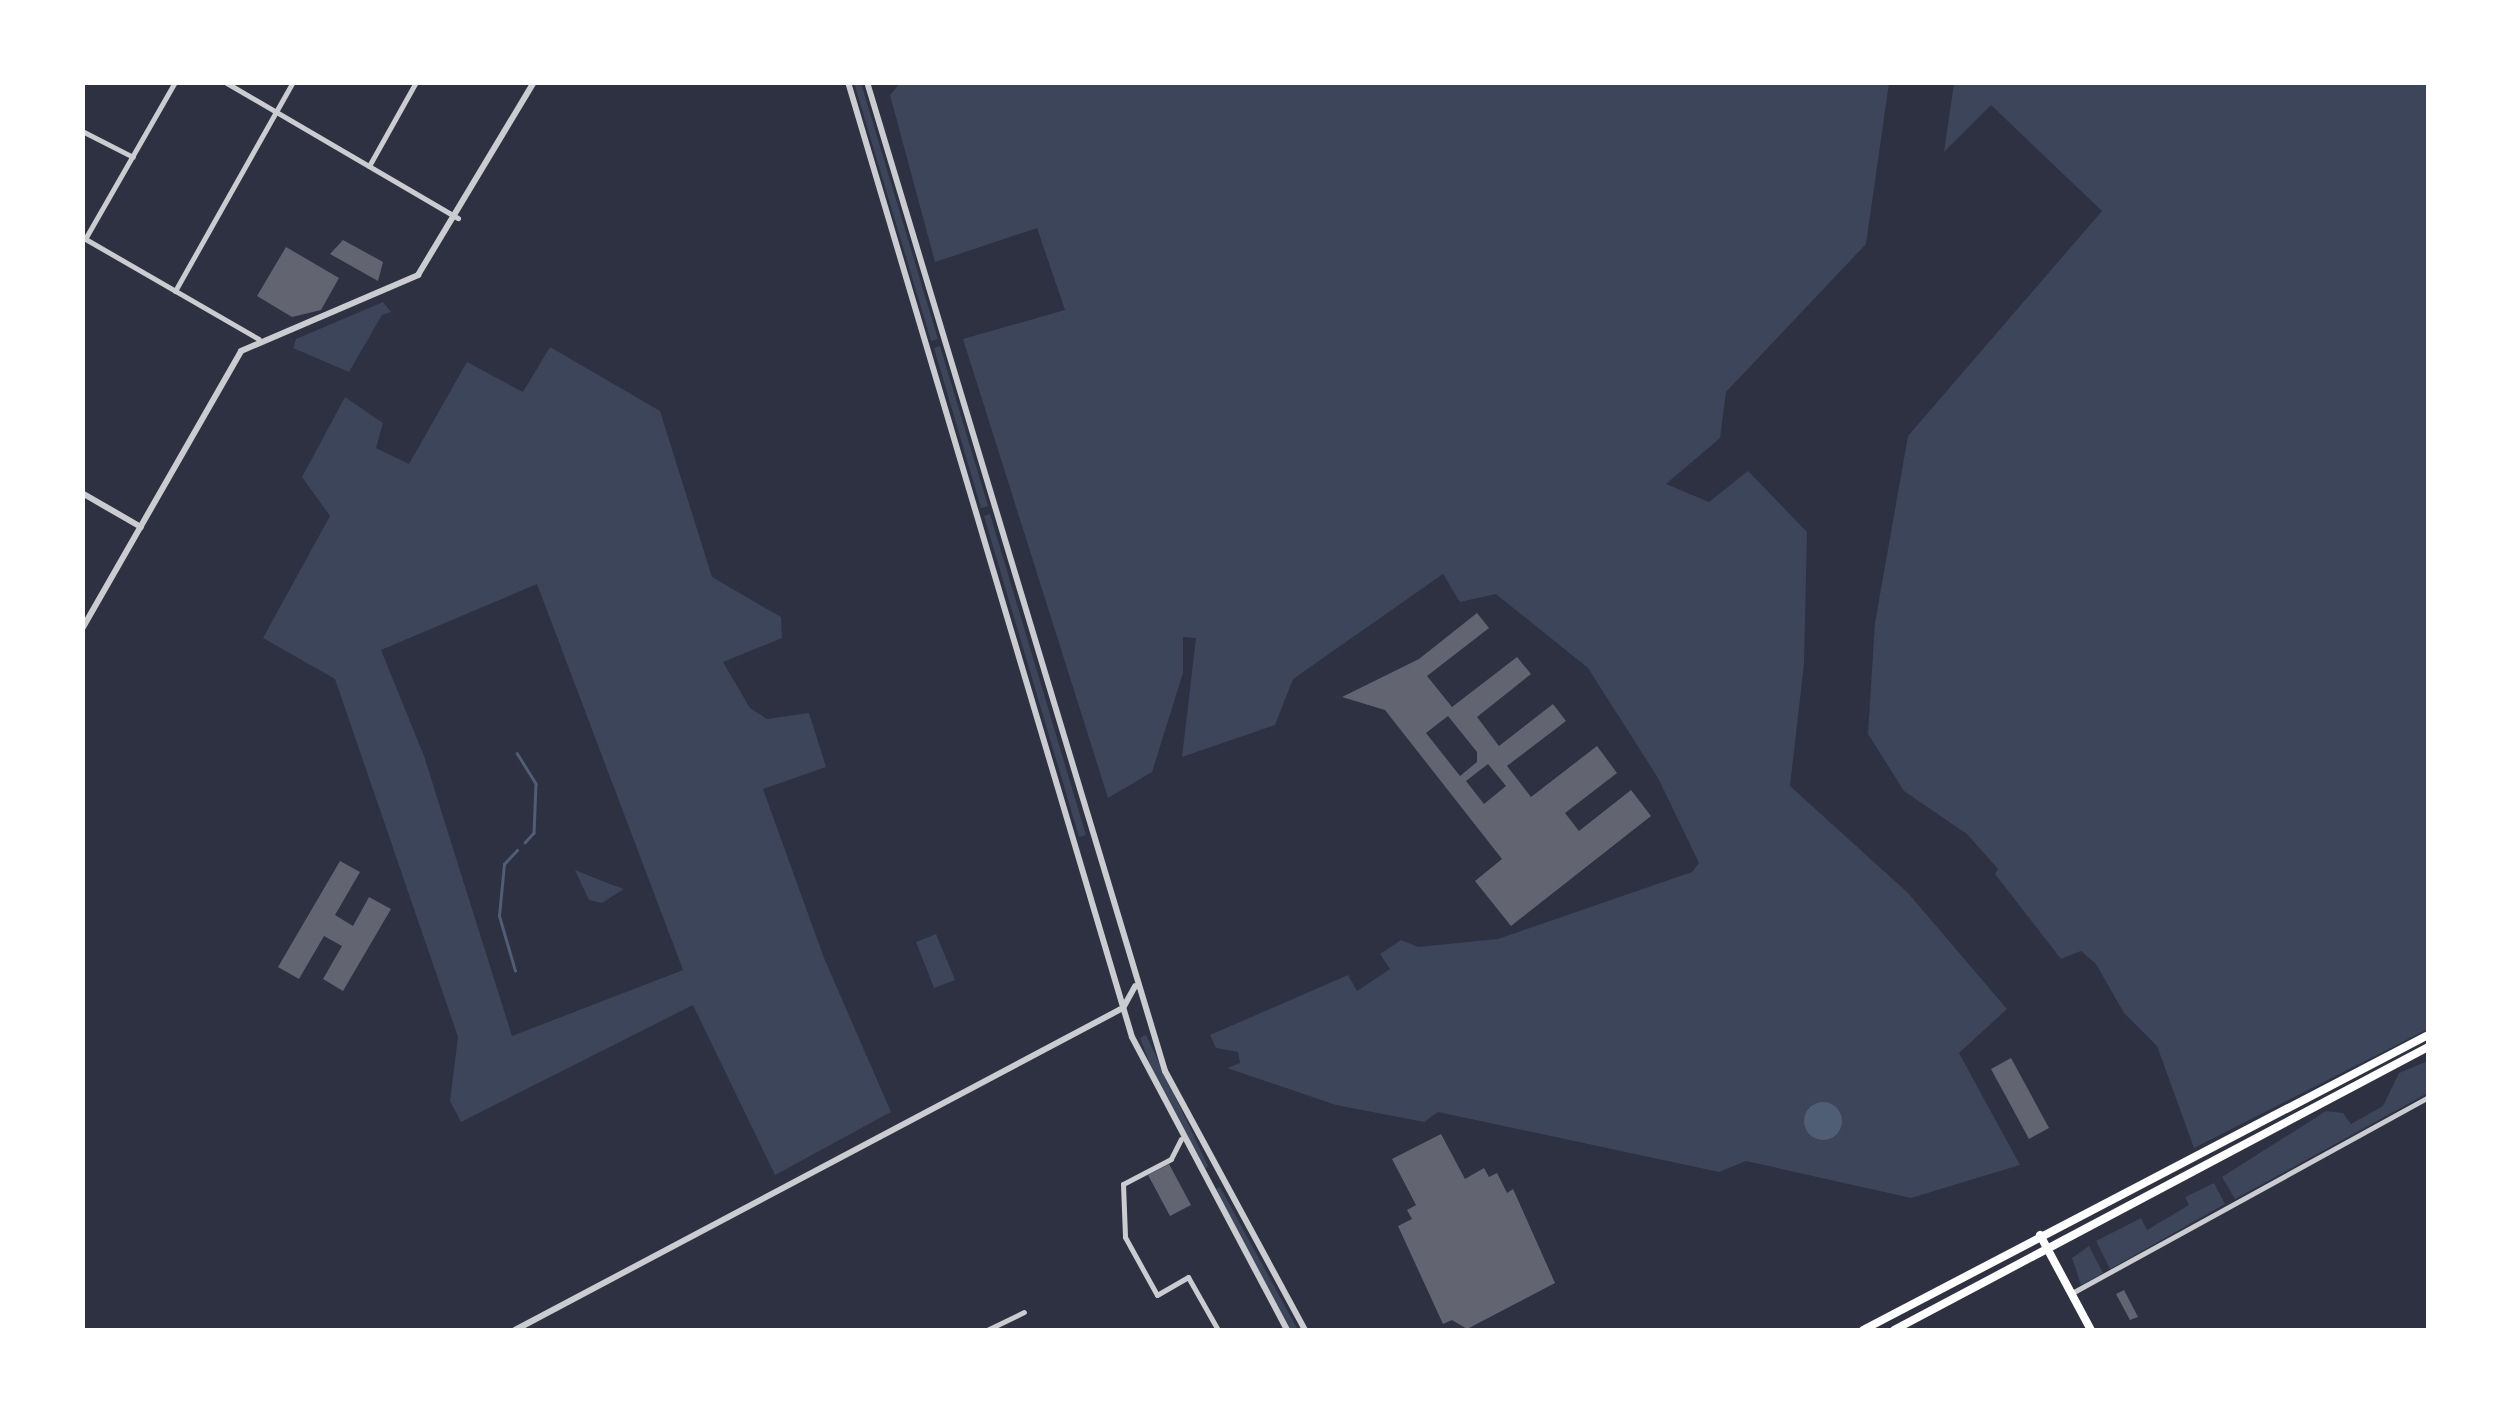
<!DOCTYPE html>
<html>
<head>
<meta charset="utf-8">
<style>
  body { margin:0 }
  #map { position:relative; width:2511px; height:1413px; overflow:hidden; background:#2d3142; font-family:"Source Sans 3",sans-serif }
  div>[style] { position:absolute }
  .green>* { inset:0; background:#3c4559 }
  .water>* { inset:0; background:#4f5d75 }
  .round { border-radius:50% }
  .stream>* { height:2.5px; margin:-1.25px; padding:0 1.25px; transform-origin:1.25px; border-radius:1.25px; background:#4f5d75 }
  .building>* { inset:0; background:#626471 }
  .minor>* { height:5px; margin:-2.5px; padding:0 2.5px; transform-origin:2.5px; border-radius:2.5px; background:#caccd0 }
  .tertiary>* { height:6px; margin:-3px; padding:0 3px; transform-origin:3px; border-radius:3px; background:#caccd0 }
  .secondary>* { height:8px; margin:-4px; padding:0 4px; transform-origin:4px; border-radius:4px; background:#fff }
  .primary>* { height:8px; margin:-4px; padding:0 4px; transform-origin:4px; border-radius:4px; background:#fff }
  span { translate:-50% -50%; white-space:nowrap; text-align:center; line-height:1.15; -webkit-text-stroke:8px #fff; paint-order:stroke }
  .frame { position:absolute; inset:0; border:85px solid #fff; pointer-events:none }
</style>
</head>
<body>
<div id="map">
  <div class="green">
    <i style="clip-path:polygon(901px 82px,1889px 83px,1866px 244px,1726px 392px,1720px 438px,1666px 484px,1709px 502px,1748px 471px,1807px 532px,1804px 664px,1790px 786px,1908px 893px,2007px 1009px,1959px 1053px,2020px 1165px,1911px 1198px,1746px 1161px,1719px 1172px,1438px 1112px,1424px 1122px,1336px 1105px,1227px 1068px,1240px 1063px,1238px 1052px,1216px 1048px,1210px 1035px,1348px 975px,1357px 991px,1390px 969px,1380px 954px,1401px 940px,1418px 947px,1498px 939px,1692px 872px,1699px 863px,1658px 778px,1588px 668px,1496px 594px,1460px 602px,1443px 574px,1293px 679px,1275px 725px,1182px 757px,1196px 638px,1183px 637px,1183px 673px,1152px 772px,1108px 798px,963px 339px,1065px 310px,1037px 228px,935px 262px,890px 95px)"></i>
    <i style="clip-path:polygon(854px 83px,861px 83px,938px 339px,931px 341px)"></i>
    <i style="clip-path:polygon(1954px 83px,2428px 83px,2428px 1029px,2194px 1148px,2157px 1046px,2124px 1013px,2096px 964px,2081px 951px,2061px 959px,1995px 874px,1998px 869px,1967px 834px,1904px 791px,1868px 734px,1875px 623px,1908px 436px,2102px 211px,1991px 105px,1944px 152px)"></i>
    <i style="clip-path:polygon(383px 302px,391px 312px,382px 315px,349px 372px,293px 348px,296px 339px)"></i>
    <i style="clip-path:polygon(940px 346px,988px 506px,981px 508px,934px 348px)"></i>
    <i style="clip-path:polygon(evenodd,550px 347px,660px 411px,712px 577px,781px 617px,782px 638px,723px 662px,750px 708px,767px 719px,809px 713px,826px 767px,763px 789px,824px 958px,891px 1112px,775px 1175px,693px 1005px,461px 1122px,450px 1101px,458px 1037px,335px 679px,263px 638px,330px 516px,302px 477px,345px 397px,383px 423px,376px 448px,409px 464px,467px 362px,523px 392px,550px 347px,537px 584px,683px 970px,512px 1036px,424px 756px,381px 650px,537px 584px)"></i>
    <i style="clip-path:polygon(990px 514px,1086px 835px,1079px 837px,984px 516px)"></i>
    <i style="clip-path:polygon(575px 870px,610px 884px,624px 889px,602px 903px,589px 900px)"></i>
    <i style="clip-path:polygon(936px 934px,955px 980px,934px 988px,916px 942px)"></i>
    <i style="clip-path:polygon(1146px 1035px,1208px 1166px,1206px 1169px,1156px 1080px,1140px 1038px)"></i>
    <i style="clip-path:polygon(2428px 1061px,2428px 1093px,2235px 1199px,2222px 1177px,2326px 1111px,2343px 1113px,2351px 1124px,2383px 1106px,2399px 1073px)"></i>
    <i style="clip-path:polygon(2214px 1183px,2225px 1204px,2110px 1269px,2096px 1241px,2141px 1218px,2147px 1230px,2189px 1205px,2185px 1197px)"></i>
    <i style="clip-path:polygon(1220px 1187px,1298px 1330px,1291px 1330px,1215px 1190px)"></i>
    <i style="clip-path:polygon(2089px 1246px,2103px 1273px,2081px 1285px,2072px 1258px)"></i>
  </div>
  <div class="water">
    <i class="round" style="left:1804px;top:1102px;width:38px;height:38px"></i>
  </div>
  <div class="stream">
    <i style="left:517px;top:753px;width:36px;rotate:58deg"></i>
    <i style="left:536px;top:784px;width:49px;rotate:92.3deg"></i>
    <i style="left:534px;top:833px;width:13px;rotate:132deg"></i>
    <i style="left:515px;top:971px;width:57px;rotate:-106.2deg"></i>
    <i style="left:499px;top:916px;width:52px;rotate:-84.5deg"></i>
    <i style="left:504px;top:864px;width:19px;rotate:-47deg"></i>
  </div>
  <div class="building">
    <i style="clip-path:polygon(343px 240px,383px 262px,378px 281px,330px 254px)"></i>
    <i style="clip-path:polygon(286px 247px,339px 278px,321px 310px,292px 317px,257px 296px)"></i>
    <i style="clip-path:polygon(evenodd,1477px 613px,1489px 628px,1427px 676px,1452px 707px,1517px 657px,1531px 674px,1477px 717px,1499px 746px,1553px 704px,1566px 721px,1507px 766px,1531px 797px,1597px 746px,1617px 773px,1565px 813px,1579px 831px,1631px 790px,1651px 816px,1511px 926px,1475px 881px,1502px 859px,1385px 710px,1342px 697px,1419px 659px,1477px 613px,1448px 716px,1477px 752px,1477px 762px,1460px 776px,1426px 733px,1448px 716px,1477px 613px,1488px 764px,1506px 786px,1484px 804px,1466px 781px,1488px 764px)"></i>
    <i style="clip-path:polygon(340px 861px,360px 872px,335px 915px,353px 926px,369px 897px,391px 909px,343px 991px,323px 979px,342px 946px,324px 936px,299px 979px,278px 967px)"></i>
    <i style="clip-path:polygon(2011px 1058px,2049px 1128px,2029px 1139px,1991px 1069px)"></i>
    <i style="clip-path:polygon(1441px 1134px,1465px 1179px,1484px 1168px,1489px 1177px,1497px 1173px,1507px 1193px,1513px 1189px,1555px 1283px,1467px 1329px,1452px 1320px,1443px 1324px,1398px 1226px,1412px 1219px,1407px 1210px,1416px 1205px,1392px 1159px)"></i>
    <i style="clip-path:polygon(1169px 1164px,1191px 1205px,1170px 1216px,1148px 1175px)"></i>
    <i style="clip-path:polygon(2124px 1290px,2138px 1317px,2130px 1320px,2116px 1294px)"></i>
  </div>
  <div class="minor">
    <i style="left:225px;top:82px;width:270px;rotate:30.3deg"></i>
    <i style="left:82px;top:131px;width:57px;rotate:27deg"></i>
    <i style="left:369px;top:166px;width:96px;rotate:-60.8deg"></i>
    <i style="left:82px;top:237px;width:204px;rotate:30deg"></i>
    <i style="left:85px;top:239px;width:181px;rotate:-60.2deg"></i>
    <i style="left:175px;top:291px;width:240px;rotate:-60.6deg"></i>
    <i style="left:1181px;top:1139px;width:22px;rotate:117deg"></i>
    <i style="left:1171px;top:1159px;width:54px;rotate:152.5deg"></i>
    <i style="left:1123px;top:1184px;width:53px;rotate:87.8deg"></i>
    <i style="left:1125px;top:1237px;width:66px;rotate:61.1deg"></i>
    <i style="left:1157px;top:1295px;width:36px;rotate:-30deg"></i>
    <i style="left:1188px;top:1277px;width:61px;rotate:60.5deg"></i>
    <i style="left:2072px;top:1293px;width:406px;rotate:-28.8deg"></i>
    <i style="left:924px;top:1330px;width:10px"></i>
    <i style="left:987px;top:1330px;width:41px;rotate:-25.9deg"></i>
  </div>
  <div class="tertiary">
    <i style="left:848px;top:82px;width:996px;rotate:73.44deg"></i>
    <i style="left:1132px;top:1037px;width:331px;rotate:62.1deg"></i>
    <i style="left:867px;top:82px;width:1033px;rotate:73.23deg"></i>
    <i style="left:1165px;top:1071px;width:294px;rotate:61.6deg"></i>
    <i style="left:82px;top:493px;width:68px;rotate:30deg"></i>
    <i style="left:82px;top:629px;width:320px;rotate:-60.2deg"></i>
    <i style="left:241px;top:351px;width:193px;rotate:-23.2deg"></i>
    <i style="left:418px;top:275px;width:225px;rotate:-59deg"></i>
    <i style="left:515px;top:1330px;width:688px;rotate:-27.91deg"></i>
    <i style="left:1123px;top:1008px;width:25px;rotate:-61deg"></i>
  </div>
  <div class="secondary">
    <i style="left:2040px;top:1235px;width:108px;rotate:61.8deg"></i>
  </div>
  <div class="primary">
    <i style="left:1863px;top:1330px;width:637px;rotate:-27.57deg"></i>
    <i style="left:1894px;top:1330px;width:604px;rotate:-27.92deg"></i>
  </div>
  <div class="frame"></div>
</div>
</body>
</html>
